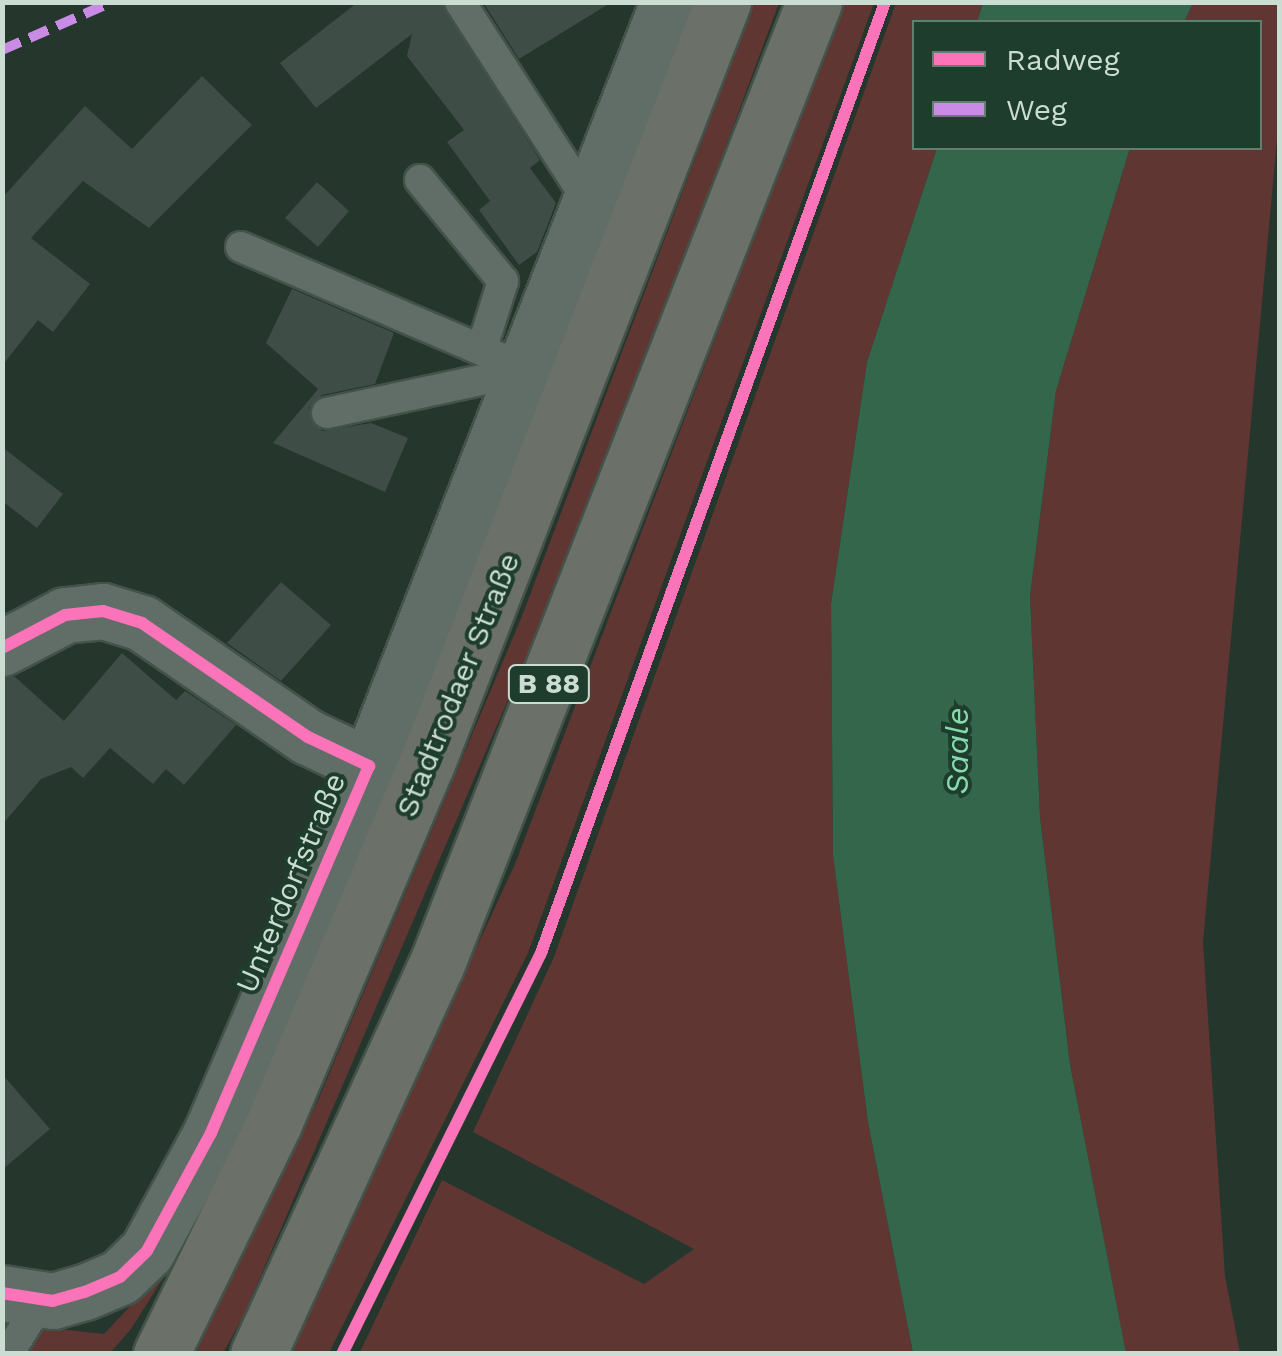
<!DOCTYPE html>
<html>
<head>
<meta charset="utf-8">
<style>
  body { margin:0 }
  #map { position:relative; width:1282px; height:1356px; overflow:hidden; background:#25362d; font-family:"Work Sans",sans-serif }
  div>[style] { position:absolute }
  .green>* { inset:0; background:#5f3632 }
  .water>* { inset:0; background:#33664b }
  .building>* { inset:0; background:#3e4d45 }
  .roads { filter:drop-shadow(2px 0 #43534a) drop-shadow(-2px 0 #43534a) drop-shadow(0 2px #43534a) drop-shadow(0 -2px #43534a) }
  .lane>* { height:30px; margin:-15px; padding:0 15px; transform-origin:15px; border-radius:15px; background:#616e67 }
  .street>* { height:55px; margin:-27.5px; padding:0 27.5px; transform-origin:27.5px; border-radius:27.5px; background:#616e67 }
  .primary>* { height:55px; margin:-27.5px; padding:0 27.5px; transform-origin:27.5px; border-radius:27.5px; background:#6b7069 }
  .quiet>* { height:10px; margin-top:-5px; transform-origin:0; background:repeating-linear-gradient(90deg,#ca8be6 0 20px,transparent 0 30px) }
  .cycleway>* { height:12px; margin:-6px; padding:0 6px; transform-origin:6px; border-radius:6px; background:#fb73b8 }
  span { translate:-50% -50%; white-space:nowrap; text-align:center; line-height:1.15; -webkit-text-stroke:8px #1e3d2d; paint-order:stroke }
  .shield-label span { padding:2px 8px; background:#1e3d2d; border:2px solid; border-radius:8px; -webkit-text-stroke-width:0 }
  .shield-label { font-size:28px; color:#cbddd2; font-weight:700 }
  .street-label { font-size:30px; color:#cbddd2 }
  .water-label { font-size:32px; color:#86daac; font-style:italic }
  .frame { position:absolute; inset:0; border:5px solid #cbddd2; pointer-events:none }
  .legend { position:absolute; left:912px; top:20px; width:350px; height:130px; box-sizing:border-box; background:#1e3d2d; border:2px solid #637d6f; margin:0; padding:12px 18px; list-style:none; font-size:30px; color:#cbddd2 }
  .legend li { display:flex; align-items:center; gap:20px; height:50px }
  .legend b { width:50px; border:2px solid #637d6f }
</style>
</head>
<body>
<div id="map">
  <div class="green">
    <i style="clip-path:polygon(754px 3px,779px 3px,598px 490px,244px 1315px,223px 1353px,195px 1354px,319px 1098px,522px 616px)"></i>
    <i style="clip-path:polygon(843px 3px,874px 3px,528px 953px,329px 1353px,289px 1353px,515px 864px)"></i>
    <i style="clip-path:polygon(896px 3px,983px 3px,977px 22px,914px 22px,914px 148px,937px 148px,867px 362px,831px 604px,833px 856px,868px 1122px,913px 1353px,359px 1354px,442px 1180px,644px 1284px,694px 1249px,473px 1132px,554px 957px)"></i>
    <i style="clip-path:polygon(1193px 3px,1279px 3px,1279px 118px,1203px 942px,1225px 1276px,1240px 1353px,1126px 1354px,1070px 1064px,1040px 817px,1030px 596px,1056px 391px,1130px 148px,1260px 148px,1260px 22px,1184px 22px)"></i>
    <i style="clip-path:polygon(263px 1055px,197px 1224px,131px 1329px,110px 1353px,11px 1354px,40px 1327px,104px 1334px,135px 1301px)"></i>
  </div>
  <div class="water">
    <i style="clip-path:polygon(983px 3px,983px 2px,1193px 3px,1184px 22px,977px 22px)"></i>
    <i style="clip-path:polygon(937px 148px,1130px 148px,1056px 391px,1030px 596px,1040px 817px,1070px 1064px,1126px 1353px,913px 1353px,868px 1122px,833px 856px,831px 604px,867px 362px)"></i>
  </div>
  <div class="building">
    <i style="clip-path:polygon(358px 2px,441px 2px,540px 160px,530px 168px,556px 203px,537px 252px,519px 265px,479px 210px,490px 201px,447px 142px,464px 130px,407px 56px,412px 34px,316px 108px,280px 63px)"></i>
    <i style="clip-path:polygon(483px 2px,612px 2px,519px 59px)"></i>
    <i style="clip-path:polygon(202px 76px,252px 125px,149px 228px,83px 181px,31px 238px,90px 284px,53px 332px,38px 320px,2px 366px,2px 198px,85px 106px,132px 149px)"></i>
    <i style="clip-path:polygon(317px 182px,349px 211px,318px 247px,285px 218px)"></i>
    <i style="clip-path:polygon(292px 289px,394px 333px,375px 384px,322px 395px,309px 408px,322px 431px,371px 423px,408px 438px,385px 492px,273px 443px,318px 389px,266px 343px)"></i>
    <i style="clip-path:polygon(2px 447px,63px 494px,37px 528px,2px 501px)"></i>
    <i style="clip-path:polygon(281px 582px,331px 625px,281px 681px,227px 643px)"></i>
    <i style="clip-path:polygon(122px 653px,176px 700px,185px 691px,236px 725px,184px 785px,166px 769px,153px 784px,110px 748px,83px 778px,71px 767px,41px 779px,2px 825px,2px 679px,14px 676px,64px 721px)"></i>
    <i style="clip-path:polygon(2px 1074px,50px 1129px,2px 1170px)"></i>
  </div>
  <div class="roads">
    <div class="lane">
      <i style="left:460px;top:2px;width:242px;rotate:57.2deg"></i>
      <i style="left:420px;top:180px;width:131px;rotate:50.6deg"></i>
      <i style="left:503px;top:281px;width:70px;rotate:107.4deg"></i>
      <i style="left:241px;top:247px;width:312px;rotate:23.2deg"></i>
      <i style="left:327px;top:413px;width:206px;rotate:-12.1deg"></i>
      <i style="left:8px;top:1354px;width:62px;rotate:-58.1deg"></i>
    </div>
    <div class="street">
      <i style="left:2px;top:648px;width:71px;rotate:-27.6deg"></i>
      <i style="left:65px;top:615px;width:38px;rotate:-6deg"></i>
      <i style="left:103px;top:611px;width:41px;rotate:17.1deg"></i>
      <i style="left:142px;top:623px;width:201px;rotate:34.5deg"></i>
      <i style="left:308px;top:737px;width:68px;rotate:25.4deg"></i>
      <i style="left:369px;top:766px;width:400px;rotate:113.3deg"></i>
      <i style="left:211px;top:1133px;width:134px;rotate:118.5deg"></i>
      <i style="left:147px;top:1251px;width:37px;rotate:136deg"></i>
      <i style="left:120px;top:1277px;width:39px;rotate:157deg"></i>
      <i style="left:84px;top:1292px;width:32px;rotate:164deg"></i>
      <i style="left:53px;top:1301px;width:52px;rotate:-171.1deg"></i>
      <i style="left:369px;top:766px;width:820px;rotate:-68.63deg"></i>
    </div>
    <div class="primary">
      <i style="left:161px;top:1354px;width:257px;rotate:-63.9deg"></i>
      <i style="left:274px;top:1123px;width:391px;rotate:-67deg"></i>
      <i style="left:427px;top:763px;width:817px;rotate:-68.75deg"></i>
      <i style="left:258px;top:1354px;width:427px;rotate:-65.4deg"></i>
      <i style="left:436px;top:966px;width:1035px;rotate:-68.59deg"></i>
    </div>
  </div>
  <div class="quiet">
    <i style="left:2px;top:50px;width:120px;rotate:-23.6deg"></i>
  </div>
  <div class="cycleway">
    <i style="left:2px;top:648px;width:71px;rotate:-27.6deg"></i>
    <i style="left:65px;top:615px;width:38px;rotate:-6deg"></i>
    <i style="left:103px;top:611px;width:41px;rotate:17.1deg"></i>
    <i style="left:142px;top:623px;width:201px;rotate:34.5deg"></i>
    <i style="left:308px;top:737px;width:68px;rotate:25.4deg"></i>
    <i style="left:369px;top:766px;width:400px;rotate:113.3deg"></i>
    <i style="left:211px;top:1133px;width:134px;rotate:118.5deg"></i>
    <i style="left:147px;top:1251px;width:37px;rotate:136deg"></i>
    <i style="left:120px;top:1277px;width:39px;rotate:157deg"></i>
    <i style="left:84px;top:1292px;width:32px;rotate:164deg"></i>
    <i style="left:53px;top:1301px;width:52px;rotate:-171.1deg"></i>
    <i style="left:342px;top:1354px;width:448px;rotate:-63.6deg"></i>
    <i style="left:541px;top:953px;width:1011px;rotate:-70.11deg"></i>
  </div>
  <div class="shield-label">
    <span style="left:549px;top:684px">B 88</span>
  </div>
  <div class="street-label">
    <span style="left:458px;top:685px;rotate:-68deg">Stadtrodaer Straße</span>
    <span style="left:291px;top:883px;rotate:-67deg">Unterdorfstraße</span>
  </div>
  <div class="water-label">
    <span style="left:957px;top:751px;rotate:-90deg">Saale</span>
  </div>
  <div class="frame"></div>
  <ul class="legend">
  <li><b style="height:12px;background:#fb73b8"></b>Radweg</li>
  <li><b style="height:12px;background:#ca8be6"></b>Weg</li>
  </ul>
</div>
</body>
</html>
